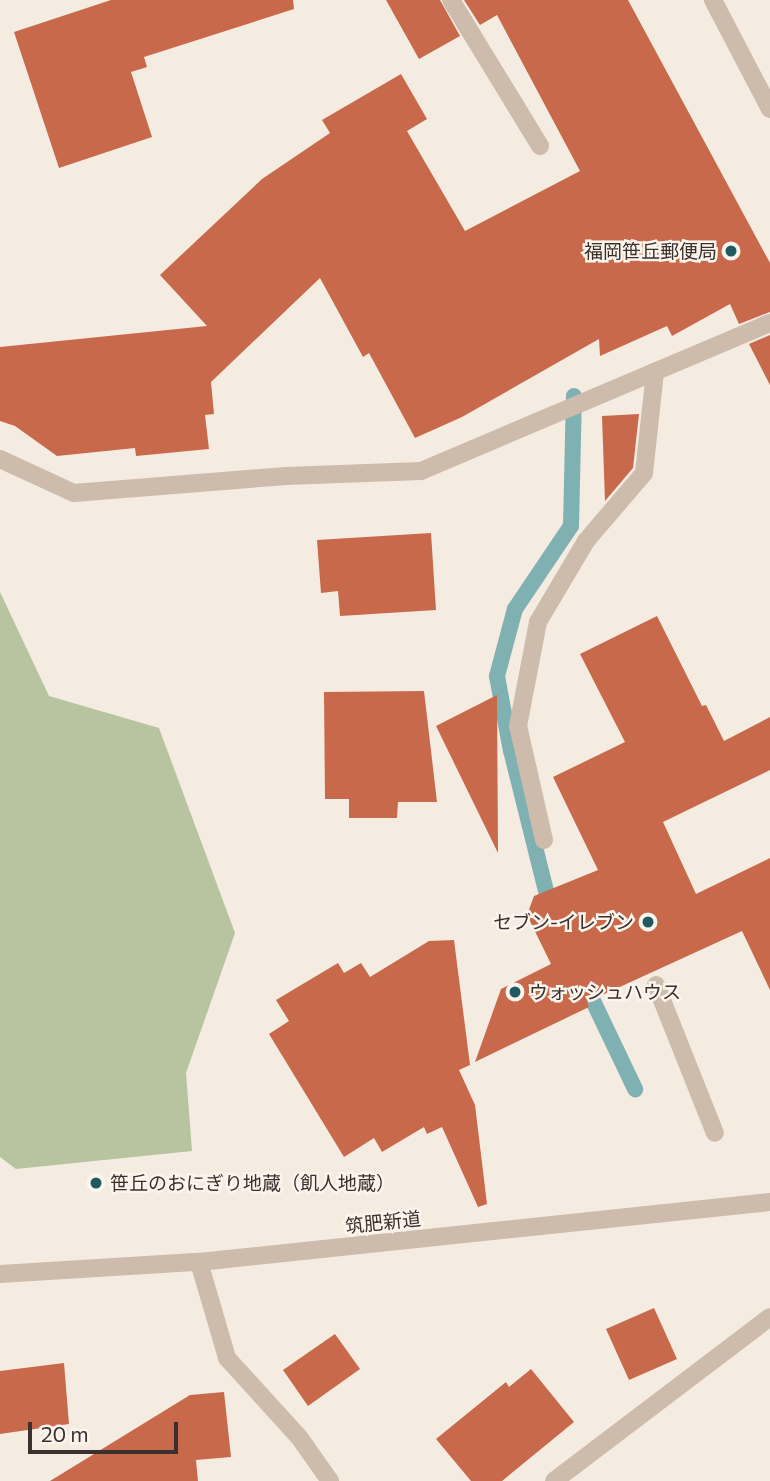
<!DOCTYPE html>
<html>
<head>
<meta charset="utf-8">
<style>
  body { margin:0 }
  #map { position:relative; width:770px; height:1481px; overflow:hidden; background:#f4ebe1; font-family:Commissioner,"Noto Sans JP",sans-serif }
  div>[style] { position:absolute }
  .green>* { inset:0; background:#b8c4a0 }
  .stream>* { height:16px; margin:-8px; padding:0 8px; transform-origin:8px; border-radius:8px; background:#7fb0b2 }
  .building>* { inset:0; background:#c8694b }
  .minor>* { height:18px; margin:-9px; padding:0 9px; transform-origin:9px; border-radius:9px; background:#cdbbac }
  .dots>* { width:19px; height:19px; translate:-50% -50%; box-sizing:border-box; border:4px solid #fbf5ee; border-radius:50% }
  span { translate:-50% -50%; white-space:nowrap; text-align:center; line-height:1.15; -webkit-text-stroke:5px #fbf5ee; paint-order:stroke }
  .poi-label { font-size:19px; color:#3b302b }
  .right { translate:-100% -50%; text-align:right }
  .left { translate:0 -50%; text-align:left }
  .street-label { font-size:19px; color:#3b302b }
  .scale { position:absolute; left:28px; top:1422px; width:150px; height:32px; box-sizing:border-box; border:4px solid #3b302b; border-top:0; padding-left:9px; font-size:21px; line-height:24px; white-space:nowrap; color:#3b302b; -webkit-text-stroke:5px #fbf5ee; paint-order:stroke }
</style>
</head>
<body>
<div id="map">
  <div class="green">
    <i style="clip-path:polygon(0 592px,49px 696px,159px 728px,235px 933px,186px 1073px,192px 1151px,16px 1169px,0 1157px)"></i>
  </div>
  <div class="stream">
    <i style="left:551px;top:911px;width:165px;rotate:-104deg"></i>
    <i style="left:511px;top:751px;width:76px;rotate:-100.6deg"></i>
    <i style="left:497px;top:676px;width:69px;rotate:-75deg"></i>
    <i style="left:515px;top:609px;width:100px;rotate:-56deg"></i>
    <i style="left:571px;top:526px;width:130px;rotate:-88.7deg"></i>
    <i style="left:584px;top:982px;width:119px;rotate:64.5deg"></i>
  </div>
  <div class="building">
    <i style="clip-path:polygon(111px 0,293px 0,294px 9px,144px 57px,147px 67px,131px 72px,152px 137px,59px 168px,14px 32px)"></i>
    <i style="clip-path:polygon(386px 0,440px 0,460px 36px,419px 59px)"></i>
    <i style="clip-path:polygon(464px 0,628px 0,770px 263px,770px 312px,739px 324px,730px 304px,672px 336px,667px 326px,600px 356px,599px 339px,462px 417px,415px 438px,369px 353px,363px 357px,320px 278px,211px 382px,214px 414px,205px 415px,209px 449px,136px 456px,135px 448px,57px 456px,15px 426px,0 421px,0 347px,207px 326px,160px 275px,262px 179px,330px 133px,322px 120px,401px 74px,427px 119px,407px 131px,465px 231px,580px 171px,497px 15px,480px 25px)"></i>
    <i style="clip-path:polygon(770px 335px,770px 385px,749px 344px)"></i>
    <i style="clip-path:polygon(639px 414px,633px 468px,605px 501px,602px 416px)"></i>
    <i style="clip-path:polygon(431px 533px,436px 610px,340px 616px,338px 591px,321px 593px,317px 540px)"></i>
    <i style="clip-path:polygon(657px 616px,702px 706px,706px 705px,724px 741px,770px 717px,770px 770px,663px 822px,696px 894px,770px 858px,770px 990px,742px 931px,587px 1002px,589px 1007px,475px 1062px,501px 989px,551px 964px,527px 915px,534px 896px,598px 870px,553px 777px,625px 742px,580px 654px)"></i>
    <i style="clip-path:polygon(424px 691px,437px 802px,398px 802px,397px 818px,349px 818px,349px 799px,325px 799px,324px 692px)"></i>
    <i style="clip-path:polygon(497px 695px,498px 853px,436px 726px)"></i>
    <i style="clip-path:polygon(454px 940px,470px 1065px,459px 1070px,475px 1105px,487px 1204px,478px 1207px,442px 1127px,427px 1134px,424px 1127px,382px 1152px,374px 1138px,344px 1157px,269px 1034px,289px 1021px,276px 1000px,338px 963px,344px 973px,361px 963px,370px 977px,429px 941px)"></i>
    <i style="clip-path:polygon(654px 1308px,677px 1359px,629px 1380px,606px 1329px)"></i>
    <i style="clip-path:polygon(335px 1334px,360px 1369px,308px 1406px,283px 1370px)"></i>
    <i style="clip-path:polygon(64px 1363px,69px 1424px,0 1434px,0 1371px)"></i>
    <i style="clip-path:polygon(531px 1369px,574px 1422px,502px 1481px,471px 1481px,436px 1439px,506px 1382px,509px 1387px)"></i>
    <i style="clip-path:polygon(224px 1392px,231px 1457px,196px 1460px,198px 1481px,50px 1481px,190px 1395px)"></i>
  </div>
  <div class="minor">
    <i style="left:451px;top:0;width:171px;rotate:58.6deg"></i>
    <i style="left:713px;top:0;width:123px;rotate:62.4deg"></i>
    <i style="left:0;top:459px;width:81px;rotate:24.7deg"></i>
    <i style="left:74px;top:493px;width:213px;rotate:-4.6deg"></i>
    <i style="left:286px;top:476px;width:135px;rotate:-2.1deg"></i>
    <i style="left:421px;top:471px;width:379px;rotate:-23deg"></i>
    <i style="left:544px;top:840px;width:117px;rotate:-102.8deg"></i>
    <i style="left:518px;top:726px;width:106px;rotate:-79.1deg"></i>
    <i style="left:538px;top:622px;width:94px;rotate:-59.3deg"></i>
    <i style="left:586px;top:541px;width:89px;rotate:-49.5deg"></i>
    <i style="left:644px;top:473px;width:102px;rotate:-83.8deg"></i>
    <i style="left:656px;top:985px;width:159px;rotate:68.3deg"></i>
    <i style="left:199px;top:1262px;width:100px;rotate:73.7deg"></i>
    <i style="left:227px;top:1358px;width:107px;rotate:47.7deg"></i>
    <i style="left:299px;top:1437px;width:54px;rotate:54.8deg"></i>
    <i style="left:0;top:1274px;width:199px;rotate:-3.5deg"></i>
    <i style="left:199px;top:1262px;width:574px;rotate:-6deg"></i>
    <i style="left:554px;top:1481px;width:271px;rotate:-37.2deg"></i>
  </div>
  <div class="dots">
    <i style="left:731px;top:251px;background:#1f5a5e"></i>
    <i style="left:648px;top:922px;background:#1f5a5e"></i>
    <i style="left:515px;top:992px;background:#1f5a5e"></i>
    <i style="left:96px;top:1183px;background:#1f5a5e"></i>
  </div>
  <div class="poi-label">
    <span class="right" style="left:717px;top:251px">福岡笹丘郵便局</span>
    <span class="right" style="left:634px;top:922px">セブン-イレブン</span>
    <span class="left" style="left:529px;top:992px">ウォッシュハウス</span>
    <span class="left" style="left:110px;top:1183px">笹丘のおにぎり地蔵（飢人地蔵）</span>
  </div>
  <div class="street-label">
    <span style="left:383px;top:1222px;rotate:-6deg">筑肥新道</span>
  </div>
  <div class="scale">20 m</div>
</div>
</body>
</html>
